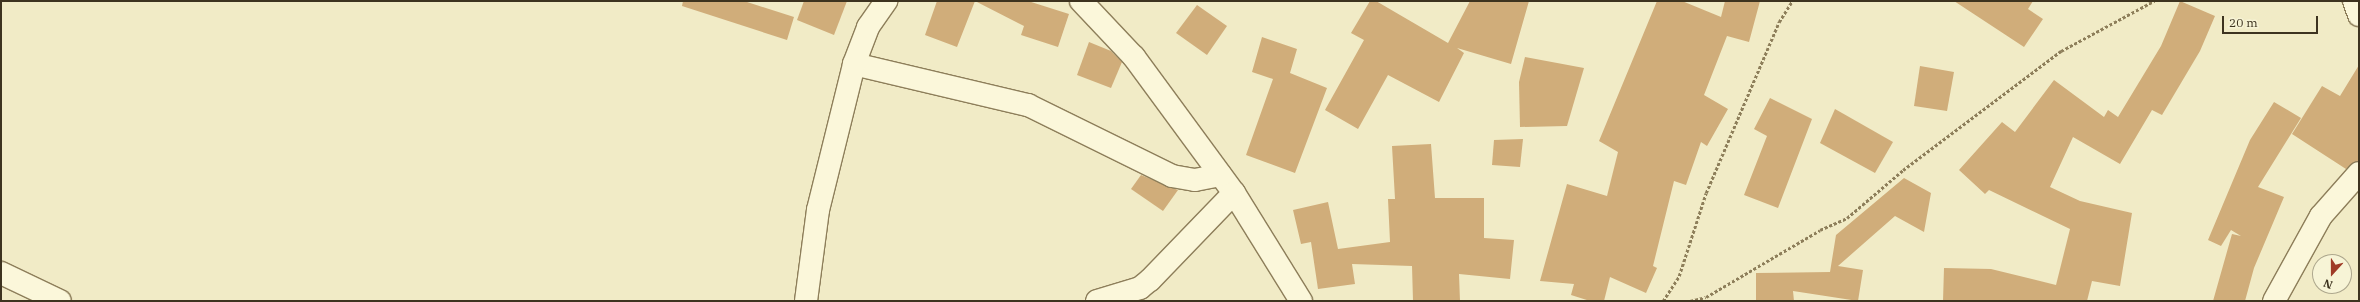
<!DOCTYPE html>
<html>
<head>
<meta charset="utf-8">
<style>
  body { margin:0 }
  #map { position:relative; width:2360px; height:302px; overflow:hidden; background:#f1ebc6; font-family:"IBM Plex Serif",serif }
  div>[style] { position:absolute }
  .building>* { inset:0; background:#d0ad7a }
  .path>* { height:2.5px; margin-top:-1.25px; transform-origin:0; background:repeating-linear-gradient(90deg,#8d7e5a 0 3px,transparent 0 5px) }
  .roads { filter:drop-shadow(1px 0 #8d7e5a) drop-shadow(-1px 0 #8d7e5a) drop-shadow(0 1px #8d7e5a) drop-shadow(0 -1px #8d7e5a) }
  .minor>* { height:22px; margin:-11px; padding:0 11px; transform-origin:11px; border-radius:11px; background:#fbf7da }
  span { translate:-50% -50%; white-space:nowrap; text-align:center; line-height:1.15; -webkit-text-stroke:3px #f7f4d6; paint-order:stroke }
  .frame { position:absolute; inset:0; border:2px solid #3d331f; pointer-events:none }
  .north { position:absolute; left:2312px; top:254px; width:40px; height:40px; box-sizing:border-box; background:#f7f4d6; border:1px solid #ada78d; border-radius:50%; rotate:201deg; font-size:11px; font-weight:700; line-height:16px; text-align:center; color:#3d331f }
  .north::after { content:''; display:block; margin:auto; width:14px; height:18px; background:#9f3b27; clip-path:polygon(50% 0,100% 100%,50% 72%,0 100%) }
  .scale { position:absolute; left:2222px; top:16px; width:96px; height:18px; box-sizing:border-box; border:2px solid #3d331f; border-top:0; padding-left:5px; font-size:12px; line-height:14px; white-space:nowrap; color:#3d331f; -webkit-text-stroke:3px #f7f4d6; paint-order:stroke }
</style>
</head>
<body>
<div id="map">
  <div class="building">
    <i style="clip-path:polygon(683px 1px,744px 1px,794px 17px,787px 40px,682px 6px)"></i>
    <i style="clip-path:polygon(804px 1px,847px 1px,834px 35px,797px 20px)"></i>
    <i style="clip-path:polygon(937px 1px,1028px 1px,1069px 14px,1058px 47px,1021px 35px,1024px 26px,975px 1px,957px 47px,925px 35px)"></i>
    <i style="clip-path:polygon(1370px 1px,1376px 1px,1448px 43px,1470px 1px,1529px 1px,1511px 64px,1457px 48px,1464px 53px,1439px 102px,1388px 75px,1358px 129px,1325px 110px,1364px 40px,1351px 33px)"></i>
    <i style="clip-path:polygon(1657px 1px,1682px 1px,1721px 17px,1725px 1px,1760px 1px,1749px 42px,1727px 36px,1704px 95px,1728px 109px,1707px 146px,1701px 142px,1686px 185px,1674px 181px,1653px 266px,1657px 268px,1646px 293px,1610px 277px,1604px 301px,1590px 301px,1571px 295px,1574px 284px,1540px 281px,1567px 184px,1607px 196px,1618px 152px,1599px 141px)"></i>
    <i style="clip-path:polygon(1954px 1px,2033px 1px,2028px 9px,2043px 19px,2024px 47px)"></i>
    <i style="clip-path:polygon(2180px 1px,2215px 16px,2200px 51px,2162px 115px,2152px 110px,2120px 164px,2073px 137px,2050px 187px,2080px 201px,2132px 213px,2120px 286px,2092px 281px,2087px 301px,1943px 301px,1944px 268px,1991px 269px,2056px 285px,2070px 229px,1989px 190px,1985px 194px,1959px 170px,2002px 122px,2015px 132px,2054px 80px,2104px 117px,2108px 110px,2118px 117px,2161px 46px)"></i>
    <i style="clip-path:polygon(1197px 5px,1227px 26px,1207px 55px,1176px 33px)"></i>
    <i style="clip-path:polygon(1262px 37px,1297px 49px,1290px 73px,1327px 88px,1295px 173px,1246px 155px,1273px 79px,1252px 72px)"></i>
    <i style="clip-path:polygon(1089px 42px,1111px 51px,1122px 62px,1111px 88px,1077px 75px)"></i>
    <i style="clip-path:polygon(1525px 57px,1584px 68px,1567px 126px,1520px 127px,1519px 82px)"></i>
    <i style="clip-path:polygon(2359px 65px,2359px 161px,2346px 169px,2292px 134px,2322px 86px,2340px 96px)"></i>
    <i style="clip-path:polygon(1920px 66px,1954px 72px,1947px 111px,1914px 106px)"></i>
    <i style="clip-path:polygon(1770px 98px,1812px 119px,1778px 208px,1744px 195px,1767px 136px,1754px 129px)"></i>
    <i style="clip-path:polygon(2274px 102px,2301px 118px,2258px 187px,2284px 197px,2254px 268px,2245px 301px,2213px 301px,2232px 234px,2241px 236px,2231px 230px,2221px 246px,2208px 240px,2250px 140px)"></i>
    <i style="clip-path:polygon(1835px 109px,1893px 142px,1875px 173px,1820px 143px)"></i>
    <i style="clip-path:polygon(1523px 139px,1520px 167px,1492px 165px,1494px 140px)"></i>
    <i style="clip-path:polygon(1431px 144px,1435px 198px,1484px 198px,1484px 238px,1514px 240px,1510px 279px,1459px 274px,1460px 301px,1413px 301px,1412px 266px,1352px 264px,1355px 284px,1318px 289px,1311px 242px,1301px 244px,1293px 210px,1328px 202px,1338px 249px,1390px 242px,1388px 199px,1395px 199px,1392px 146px)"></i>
    <i style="clip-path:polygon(1141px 175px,1178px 190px,1163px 211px,1131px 189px)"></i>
    <i style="clip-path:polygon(1904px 178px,1931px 193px,1924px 232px,1895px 216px,1838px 266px,1863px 270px,1858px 301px,1793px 291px,1794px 301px,1756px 301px,1756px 273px,1830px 272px,1836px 235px)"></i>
  </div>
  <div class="path">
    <i style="left:1663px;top:301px;width:30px;rotate:-57deg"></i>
    <i style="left:1679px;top:276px;width:87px;rotate:-72deg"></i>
    <i style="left:1706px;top:193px;width:186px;rotate:-66.9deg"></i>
    <i style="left:1779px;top:22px;width:25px;rotate:-58deg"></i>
    <i style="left:1690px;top:301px;width:16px;rotate:-14deg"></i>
    <i style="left:1706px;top:297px;width:132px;rotate:-30.4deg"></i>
    <i style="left:1820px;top:230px;width:30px;rotate:-24deg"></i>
    <i style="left:1847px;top:218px;width:74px;rotate:-40.6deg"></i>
    <i style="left:1903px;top:170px;width:198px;rotate:-37deg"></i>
    <i style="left:2061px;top:51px;width:106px;rotate:-28.3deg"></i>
  </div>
  <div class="roads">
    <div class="minor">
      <i style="left:1081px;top:1px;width:77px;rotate:46.6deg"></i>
      <i style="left:1134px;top:57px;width:169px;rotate:53.7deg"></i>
      <i style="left:1234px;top:193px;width:127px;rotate:58.2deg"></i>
      <i style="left:2354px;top:1px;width:15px;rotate:70deg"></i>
      <i style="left:854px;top:64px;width:179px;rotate:13.3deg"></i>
      <i style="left:1028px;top:105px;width:161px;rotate:26.2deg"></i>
      <i style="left:1172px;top:176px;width:23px;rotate:10deg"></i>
      <i style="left:1195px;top:180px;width:26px;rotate:-11deg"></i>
      <i style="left:1px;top:273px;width:65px;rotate:25.4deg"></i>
      <i style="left:806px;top:301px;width:92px;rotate:-82.5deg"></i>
      <i style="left:818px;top:210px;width:150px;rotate:-76.1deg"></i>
      <i style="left:854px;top:64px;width:40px;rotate:-69deg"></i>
      <i style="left:868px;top:27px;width:32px;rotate:-55deg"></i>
      <i style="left:1097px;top:301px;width:45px;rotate:-16.8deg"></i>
      <i style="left:1140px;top:288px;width:13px;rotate:-39deg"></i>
      <i style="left:1150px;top:280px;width:121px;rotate:-46deg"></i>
      <i style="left:2274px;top:301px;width:97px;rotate:-61.1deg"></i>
      <i style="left:2321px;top:216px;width:57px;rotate:-48.5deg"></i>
    </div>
  </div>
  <div class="frame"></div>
  <div class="north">N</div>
  <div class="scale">20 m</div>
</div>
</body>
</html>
